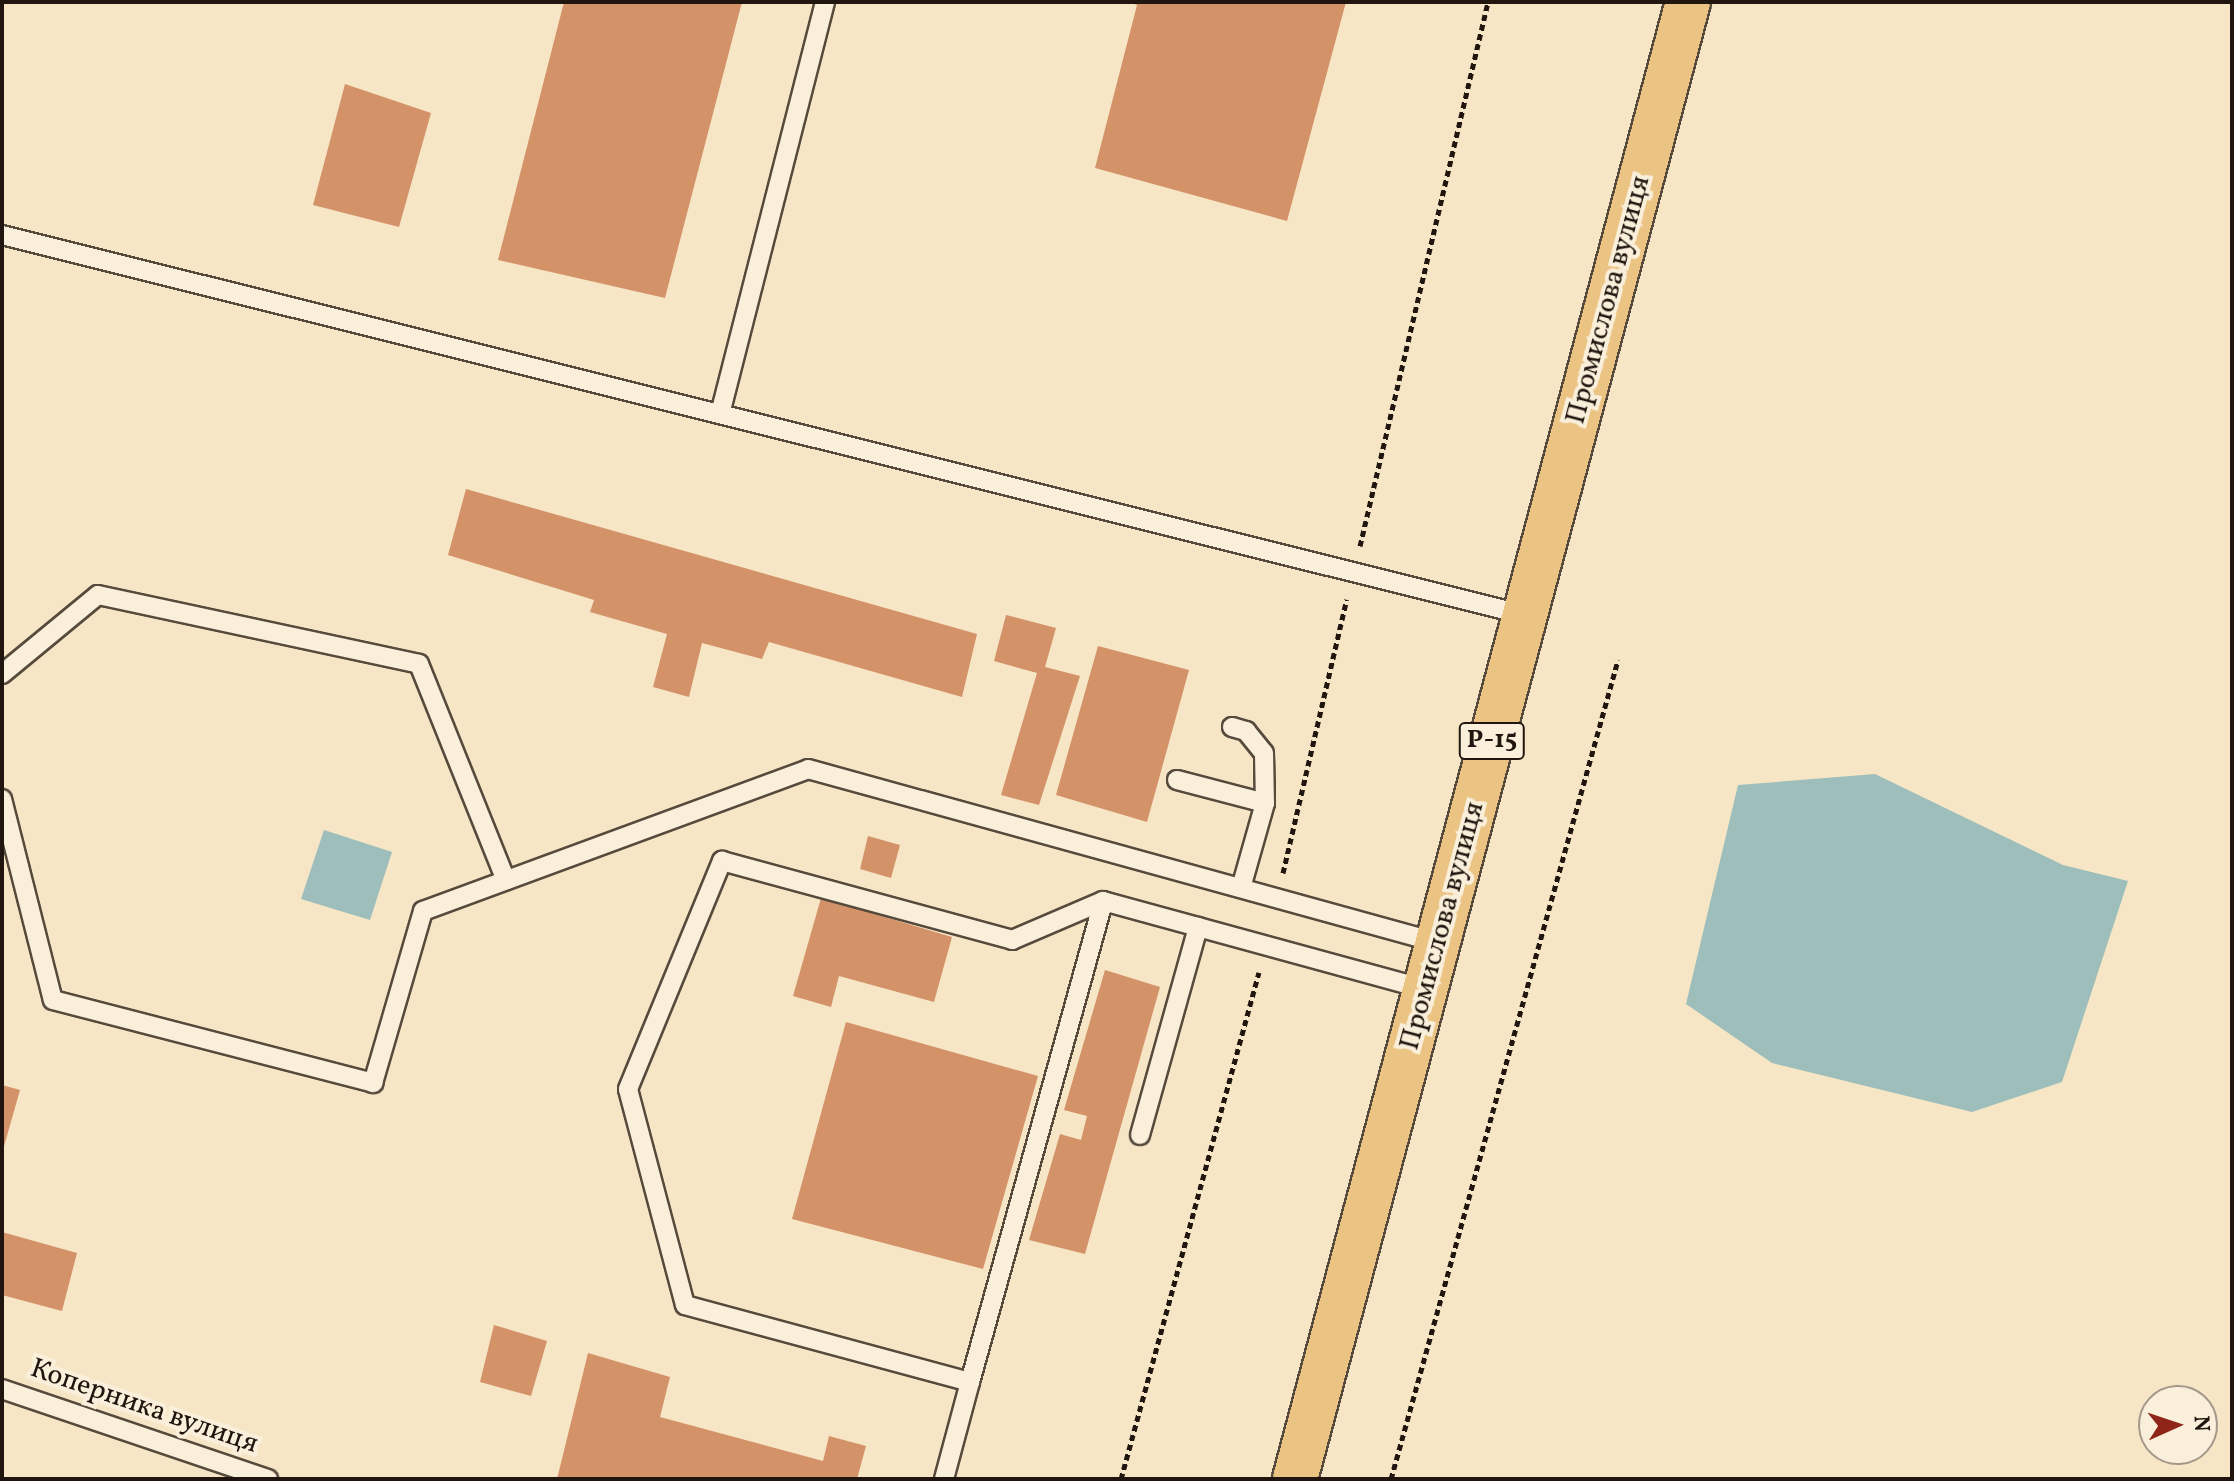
<!DOCTYPE html>
<html>
<head>
<meta charset="utf-8">
<style>
  body { margin:0 }
  #map { position:relative; width:2234px; height:1481px; overflow:hidden; background:#f6e6c6; font-family:Vollkorn,serif }
  div>[style] { position:absolute }
  .water>* { inset:0; background:#9dbeba }
  .building>* { inset:0; background:#d49269 }
  .path>* { height:5px; margin-top:-2.5px; transform-origin:0; background:repeating-linear-gradient(90deg,#21160f 0 6px,transparent 0 10px) }
  .roads { filter:drop-shadow(2px 0 #564a3d) drop-shadow(-2px 0 #564a3d) drop-shadow(0 2px #564a3d) drop-shadow(0 -2px #564a3d) }
  .lane>* { height:18px; margin:-9px; padding:0 9px; transform-origin:9px; border-radius:9px; background:#f9efda }
  .primary>* { height:44px; margin:-22px; padding:0 22px; transform-origin:22px; border-radius:22px; background:#ebc383 }
  span { translate:-50% -50%; white-space:nowrap; text-align:center; line-height:1.15; -webkit-text-stroke:8px #f9efda; paint-order:stroke }
  .shield-label span { padding:2px 6px; background:#f9efda; border:2px solid; border-radius:6px; -webkit-text-stroke-width:0 }
  .shield-label { font-size:26px; color:#21160f; font-weight:700 }
  .street-label { font-size:28px; color:#21160f }
  .frame { position:absolute; inset:0; border:4px solid #21160f; pointer-events:none }
  .north { position:absolute; left:2138px; top:1385px; width:80px; height:80px; box-sizing:border-box; background:#f9efda; border:2px solid #a39889; border-radius:50%; rotate:87deg; font-size:22px; font-weight:700; line-height:32px; text-align:center; color:#21160f }
  .north::after { content:''; display:block; margin:auto; width:28px; height:36px; background:#8f2418; clip-path:polygon(50% 0,100% 100%,50% 72%,0 100%) }
</style>
</head>
<body>
<div id="map">
  <div class="water">
    <i style="clip-path:polygon(1875px 774px,2063px 865px,2128px 881px,2062px 1082px,1972px 1112px,1772px 1063px,1686px 1004px,1738px 785px)"></i>
    <i style="clip-path:polygon(324px 830px,392px 852px,370px 920px,301px 899px)"></i>
  </div>
  <div class="building">
    <i style="clip-path:polygon(564px 2px,742px 2px,665px 298px,498px 260px)"></i>
    <i style="clip-path:polygon(1129px 2px,1346px 2px,1287px 221px,1095px 168px,1137px 5px)"></i>
    <i style="clip-path:polygon(345px 84px,431px 113px,399px 227px,313px 205px)"></i>
    <i style="clip-path:polygon(466px 489px,977px 634px,962px 697px,769px 642px,762px 659px,702px 643px,689px 697px,653px 687px,667px 634px,590px 612px,594px 600px,448px 555px)"></i>
    <i style="clip-path:polygon(1006px 615px,1056px 628px,1045px 667px,1080px 676px,1039px 805px,1001px 795px,1037px 673px,994px 661px)"></i>
    <i style="clip-path:polygon(1098px 646px,1189px 670px,1147px 822px,1056px 795px)"></i>
    <i style="clip-path:polygon(868px 836px,900px 845px,891px 878px,860px 869px)"></i>
    <i style="clip-path:polygon(821px 898px,952px 937px,934px 1002px,839px 976px,831px 1007px,793px 996px)"></i>
    <i style="clip-path:polygon(1105px 970px,1160px 987px,1085px 1254px,1029px 1240px,1060px 1134px,1081px 1140px,1087px 1116px,1064px 1110px)"></i>
    <i style="clip-path:polygon(846px 1022px,1038px 1076px,983px 1269px,792px 1219px)"></i>
    <i style="clip-path:polygon(2px 1085px,20px 1090px,3px 1150px,2px 1150px)"></i>
    <i style="clip-path:polygon(2px 1232px,77px 1253px,62px 1311px,2px 1295px)"></i>
    <i style="clip-path:polygon(494px 1325px,547px 1341px,531px 1396px,480px 1382px)"></i>
    <i style="clip-path:polygon(588px 1353px,670px 1377px,660px 1417px,823px 1461px,829px 1436px,866px 1446px,857px 1479px,557px 1479px)"></i>
  </div>
  <div class="path">
    <i style="left:1360px;top:546px;width:559px;rotate:-76.76deg"></i>
    <i style="left:1283px;top:873px;width:281px;rotate:-76.9deg"></i>
    <i style="left:1121px;top:1479px;width:525px;rotate:-74.77deg"></i>
    <i style="left:1391px;top:1479px;width:850px;rotate:-74.51deg"></i>
  </div>
  <div class="roads">
    <div class="lane">
      <i style="left:2px;top:235px;width:1570px;rotate:14.01deg"></i>
      <i style="left:720px;top:414px;width:425px;rotate:-75.7deg"></i>
      <i style="left:2px;top:674px;width:124px;rotate:-39.5deg"></i>
      <i style="left:98px;top:595px;width:328px;rotate:12.1deg"></i>
      <i style="left:419px;top:664px;width:233px;rotate:68.1deg"></i>
      <i style="left:1232px;top:727px;width:15px;rotate:16deg"></i>
      <i style="left:1246px;top:731px;width:28px;rotate:51deg"></i>
      <i style="left:1264px;top:753px;width:50px;rotate:88.9deg"></i>
      <i style="left:1177px;top:780px;width:91px;rotate:14.6deg"></i>
      <i style="left:1265px;top:803px;width:88px;rotate:105.8deg"></i>
      <i style="left:2px;top:799px;width:207px;rotate:75.8deg"></i>
      <i style="left:53px;top:1000px;width:331px;rotate:14.5deg"></i>
      <i style="left:373px;top:1083px;width:179px;rotate:-73.8deg"></i>
      <i style="left:423px;top:911px;width:410px;rotate:-20.2deg"></i>
      <i style="left:808px;top:769px;width:655px;rotate:15.42deg"></i>
      <i style="left:1140px;top:1135px;width:216px;rotate:-74.4deg"></i>
      <i style="left:970px;top:1382px;width:499px;rotate:-74.5deg"></i>
      <i style="left:1103px;top:901px;width:334px;rotate:15.3deg"></i>
      <i style="left:2px;top:1389px;width:281px;rotate:18.7deg"></i>
      <i style="left:944px;top:1479px;width:100px;rotate:-75deg"></i>
      <i style="left:970px;top:1382px;width:295px;rotate:-164.9deg"></i>
      <i style="left:685px;top:1305px;width:223px;rotate:-104.8deg"></i>
      <i style="left:628px;top:1089px;width:247px;rotate:-67.6deg"></i>
      <i style="left:722px;top:861px;width:301px;rotate:15.2deg"></i>
      <i style="left:1012px;top:940px;width:99px;rotate:-23.2deg"></i>
    </div>
    <div class="primary">
      <i style="left:1295px;top:1479px;width:1528px;rotate:-75.1deg"></i>
    </div>
  </div>
  <div class="shield-label">
    <span style="left:1492px;top:741px">Р-15</span>
  </div>
  <div class="street-label">
    <span style="left:1609px;top:300px;rotate:-75deg">Промислова вулиця</span>
    <span style="left:1443px;top:926px;rotate:-75deg">Промислова вулиця</span>
    <span style="left:144px;top:1407px;rotate:19deg">Коперника вулиця</span>
  </div>
  <div class="frame"></div>
  <div class="north">N</div>
</div>
</body>
</html>
